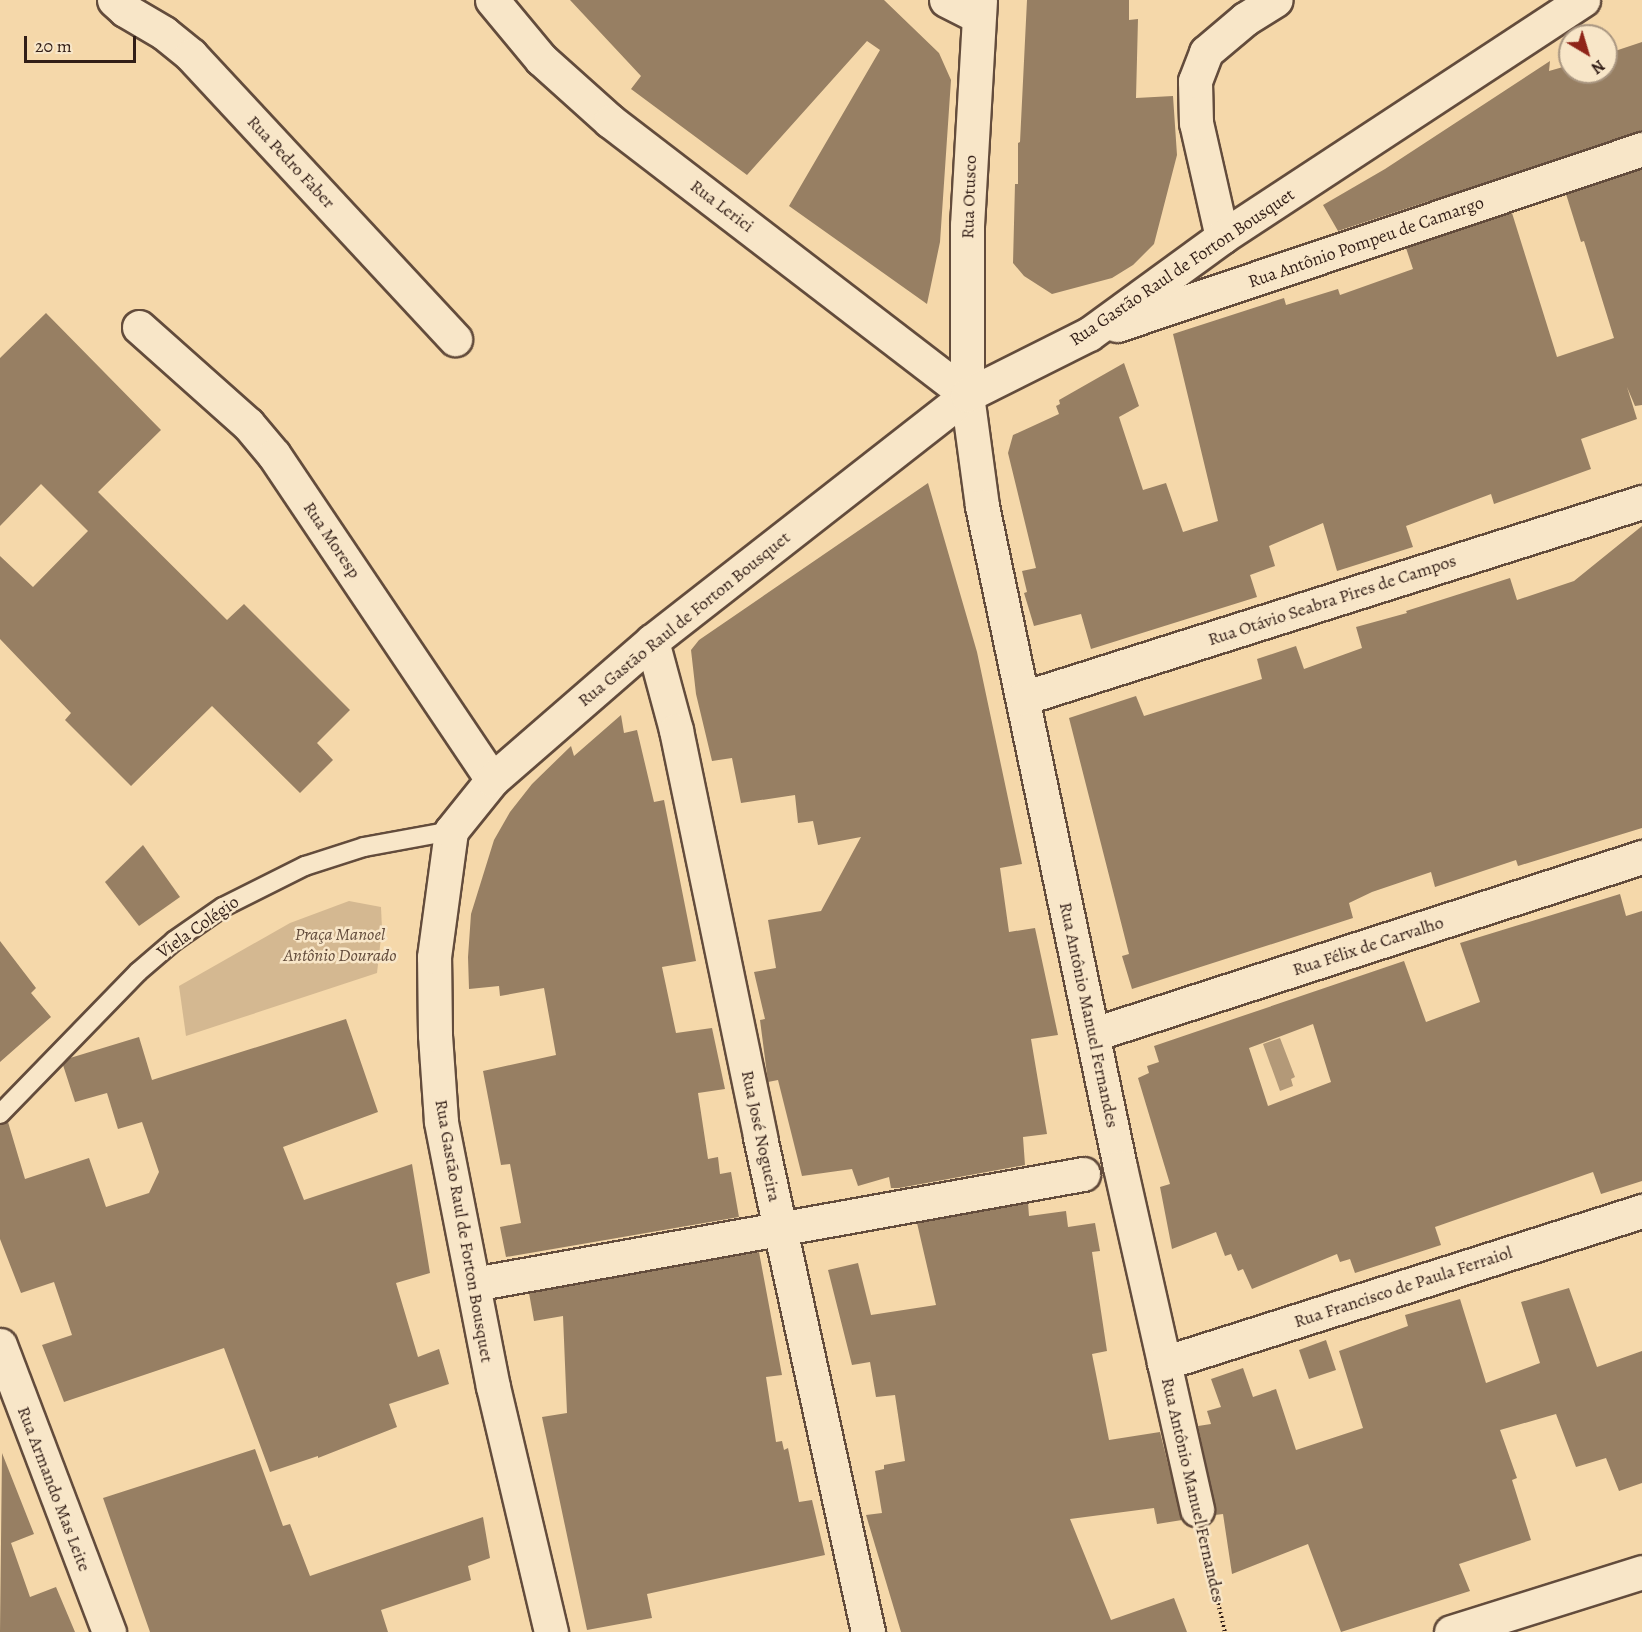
<!DOCTYPE html>
<html>
<head>
<meta charset="utf-8">
<style>
  body { margin:0 }
  #map { position:relative; width:1642px; height:1632px; overflow:hidden; background:#f5d8aa; font-family:Alegreya,serif }
  div>[style] { position:absolute }
  .green>* { inset:0; background:#d4b891 }
  .water>* { inset:0; background:#b39978 }
  .building>* { inset:0; background:#977f63 }
  .path>* { height:4px; margin-top:-2px; transform-origin:0; background:repeating-linear-gradient(90deg,#321e17 0 1.5px,transparent 0 4.5px) }
  .roads { filter:drop-shadow(2px 0 #634c3c) drop-shadow(-2px 0 #634c3c) drop-shadow(0 2px #634c3c) drop-shadow(0 -2px #634c3c) }
  .lane>* { height:18px; margin:-9px; padding:0 9px; transform-origin:9px; border-radius:9px; background:#f8e6c8 }
  .street>* { height:33px; margin:-16.5px; padding:0 16.5px; transform-origin:16.5px; border-radius:16.5px; background:#f8e6c8 }
  .secondary>* { height:33px; margin:-16.5px; padding:0 16.5px; transform-origin:16.5px; border-radius:16.5px; background:#f8e6c8 }
  span { translate:-50% -50%; white-space:nowrap; text-align:center; line-height:1.15; -webkit-text-stroke:5px #f8e6c8; paint-order:stroke }
  .street-label { font-size:18px; color:#321e17 }
  .park-label { font-size:18px; color:#634c3c; font-style:italic }
  .north { position:absolute; left:1558px; top:24px; width:60px; height:60px; box-sizing:border-box; background:#f8e6c8; border:2px solid #a99681; border-radius:50%; rotate:142deg; font-size:16px; font-weight:700; line-height:24px; text-align:center; color:#321e17 }
  .north::after { content:''; display:block; margin:auto; width:21px; height:27px; background:#8f2418; clip-path:polygon(50% 0,100% 100%,50% 72%,0 100%) }
  .scale { position:absolute; left:24px; top:36px; width:112px; height:27px; box-sizing:border-box; border:3px solid #321e17; border-top:0; padding-left:8px; font-size:18px; line-height:21px; white-space:nowrap; color:#321e17; -webkit-text-stroke:4px #f8e6c8; paint-order:stroke }
</style>
</head>
<body>
<div id="map">
  <div class="green">
    <i style="clip-path:polygon(349px 901px,381px 907px,382px 929px,377px 973px,186px 1036px,179px 986px,290px 923px)"></i>
  </div>
  <div class="water">
    <i style="clip-path:polygon(1280px 1038px,1295px 1077px,1291px 1079px,1293px 1086px,1280px 1091px,1263px 1044px)"></i>
  </div>
  <div class="building">
    <i style="clip-path:polygon(570px 0,884px 0,939px 53px,951px 80px,940px 242px,927px 304px,789px 206px,880px 50px,867px 41px,747px 175px,631px 89px,641px 76px)"></i>
    <i style="clip-path:polygon(1027px 0,1129px 0,1129px 20px,1138px 19px,1136px 98px,1173px 96px,1177px 155px,1154px 244px,1133px 265px,1112px 278px,1052px 294px,1024px 276px,1013px 263px,1015px 184px,1018px 184px,1018px 143px,1020px 142px)"></i>
    <i style="clip-path:polygon(1642px 42px,1642px 131px,1338px 231px,1323px 205px,1385px 169px,1550px 61px,1549px 71px,1570px 65px,1570px 72px,1606px 72px,1606px 54px)"></i>
    <i style="clip-path:polygon(1642px 169px,1642px 405px,1635px 406px,1627px 387px,1637px 419px,1581px 439px,1591px 469px,1494px 504px,1491px 494px,1406px 526px,1413px 547px,1337px 571px,1323px 523px,1269px 546px,1275px 566px,1250px 575px,1257px 597px,1091px 649px,1081px 614px,1034px 626px,1024px 593px,1027px 592px,1022px 571px,1036px 568px,1008px 453px,1013px 435px,1059px 414px,1056px 406px,1060px 404px,1059px 400px,1124px 363px,1139px 406px,1119px 417px,1143px 490px,1166px 483px,1183px 532px,1218px 521px,1173px 334px,1284px 298px,1286px 305px,1338px 289px,1340px 295px,1413px 269px,1406px 248px,1512px 213px,1557px 357px,1614px 338px,1584px 241px,1581px 242px,1566px 194px)"></i>
    <i style="clip-path:polygon(46px 313px,161px 430px,98px 492px,227px 620px,244px 604px,350px 710px,317px 743px,333px 760px,300px 793px,212px 706px,131px 786px,65px 720px,71px 713px,0 639px,0 556px,33px 587px,88px 531px,41px 484px,0 526px,0 358px)"></i>
    <i style="clip-path:polygon(928px 483px,977px 652px,1022px 864px,1000px 868px,1009px 932px,1035px 928px,1058px 1035px,1031px 1039px,1047px 1134px,1023px 1137px,1025px 1165px,899px 1188px,891px 1188px,889px 1177px,858px 1186px,852px 1169px,802px 1176px,778px 1080px,768px 1082px,760px 1020px,765px 1019px,754px 972px,776px 968px,768px 920px,821px 911px,861px 837px,818px 845px,813px 821px,798px 823px,795px 795px,741px 803px,732px 758px,712px 761px,696px 694px,691px 650px,699px 640px)"></i>
    <i style="clip-path:polygon(1642px 526px,1642px 828px,1518px 866px,1516px 860px,1435px 887px,1431px 872px,1372px 892px,1349px 903px,1353px 918px,1132px 989px,1122px 956px,1129px 954px,1069px 718px,1136px 696px,1144px 716px,1262px 679px,1257px 659px,1296px 646px,1304px 669px,1362px 648px,1356px 627px,1407px 613px,1406px 611px,1510px 578px,1517px 600px,1574px 581px)"></i>
    <i style="clip-path:polygon(621px 715px,624px 733px,637px 730px,654px 802px,664px 800px,696px 961px,662px 967px,676px 1033px,712px 1028px,725px 1089px,698px 1093px,708px 1159px,718px 1157px,720px 1174px,731px 1172px,739px 1217px,506px 1257px,500px 1227px,521px 1223px,510px 1164px,501px 1165px,483px 1071px,556px 1055px,544px 988px,500px 996px,499px 986px,469px 989px,468px 957px,471px 914px,494px 840px,510px 812px,532px 784px,571px 746px,574px 756px)"></i>
    <i style="clip-path:polygon(143px 845px,180px 897px,139px 926px,105px 882px)"></i>
    <i style="clip-path:polygon(evenodd,1620px 894px,1626px 916px,1642px 911px,1642px 1181px,1601px 1194px,1593px 1172px,1435px 1227px,1441px 1245px,1355px 1273px,1350px 1259px,1340px 1262px,1337px 1254px,1252px 1289px,1243px 1269px,1238px 1271px,1231px 1254px,1225px 1256px,1216px 1232px,1172px 1249px,1160px 1187px,1170px 1184px,1138px 1078px,1149px 1073px,1147px 1066px,1159px 1062px,1154px 1046px,1404px 961px,1426px 1022px,1480px 1002px,1460px 943px,1620px 894px,1313px 1024px,1331px 1082px,1268px 1106px,1249px 1048px,1313px 1024px)"></i>
    <i style="clip-path:polygon(0 941px,36px 988px,31px 993px,51px 1017px,0 1062px)"></i>
    <i style="clip-path:polygon(346px 1019px,378px 1112px,283px 1147px,304px 1200px,412px 1164px,430px 1273px,396px 1283px,418px 1357px,439px 1349px,449px 1384px,389px 1404px,397px 1427px,318px 1458px,318px 1456px,270px 1472px,224px 1348px,64px 1402px,42px 1345px,72px 1335px,54px 1282px,21px 1293px,0 1239px,0 1125px,8px 1122px,25px 1179px,89px 1158px,106px 1207px,149px 1193px,159px 1172px,142px 1122px,118px 1129px,107px 1093px,75px 1102px,63px 1065px,70px 1058px,139px 1037px,152px 1080px)"></i>
    <i style="clip-path:polygon(1028px 1203px,1029px 1216px,1066px 1211px,1068px 1227px,1095px 1223px,1100px 1251px,1092px 1252px,1107px 1351px,1092px 1354px,1109px 1440px,1160px 1432px,1182px 1520px,1157px 1524px,1154px 1508px,1070px 1519px,1111px 1620px,1174px 1598px,1187px 1632px,901px 1632px,866px 1515px,882px 1513px,875px 1471px,884px 1469px,884px 1465px,905px 1461px,895px 1395px,876px 1397px,870px 1362px,852px 1365px,828px 1270px,858px 1263px,871px 1315px,936px 1305px,917px 1223px)"></i>
    <i style="clip-path:polygon(759px 1252px,782px 1375px,766px 1377px,776px 1442px,782px 1441px,784px 1450px,788px 1448px,799px 1502px,812px 1500px,825px 1555px,647px 1594px,652px 1618px,587px 1630px,542px 1417px,567px 1413px,563px 1316px,534px 1321px,529px 1293px)"></i>
    <i style="clip-path:polygon(1569px 1288px,1597px 1367px,1642px 1351px,1642px 1483px,1619px 1491px,1606px 1458px,1576px 1467px,1556px 1414px,1500px 1430px,1517px 1478px,1512px 1480px,1531px 1540px,1459px 1564px,1470px 1591px,1341px 1632px,1308px 1544px,1232px 1574px,1223px 1514px,1215px 1515px,1215px 1505px,1198px 1426px,1211px 1424px,1207px 1411px,1221px 1407px,1211px 1379px,1243px 1368px,1253px 1397px,1276px 1389px,1296px 1450px,1363px 1428px,1339px 1351px,1408px 1326px,1405px 1315px,1460px 1299px,1486px 1383px,1540px 1363px,1521px 1302px)"></i>
    <i style="clip-path:polygon(1326px 1340px,1336px 1370px,1309px 1379px,1299px 1350px)"></i>
    <i style="clip-path:polygon(255px 1449px,283px 1526px,290px 1524px,310px 1576px,483px 1517px,490px 1558px,468px 1566px,471px 1580px,381px 1610px,388px 1632px,150px 1632px,103px 1498px)"></i>
    <i style="clip-path:polygon(2px 1453px,34px 1534px,11px 1543px,30px 1597px,56px 1587px,75px 1632px,0 1632px)"></i>
  </div>
  <div class="path">
    <i style="left:1204px;top:1542px;width:92px;rotate:76.9deg"></i>
  </div>
  <div class="roads">
    <div class="lane">
      <i style="left:0;top:1114px;width:198px;rotate:-45.8deg"></i>
      <i style="left:138px;top:972px;width:48px;rotate:-40.7deg"></i>
      <i style="left:174px;top:941px;width:60px;rotate:-34.8deg"></i>
      <i style="left:223px;top:907px;width:92px;rotate:-26.6deg"></i>
      <i style="left:305px;top:866px;width:62px;rotate:-17.9deg"></i>
      <i style="left:364px;top:847px;width:88px;rotate:-10.4deg"></i>
    </div>
    <div class="street">
      <i style="left:114px;top:0;width:15px;rotate:42deg"></i>
      <i style="left:125px;top:10px;width:45px;rotate:30.5deg"></i>
      <i style="left:164px;top:33px;width:35px;rotate:39deg"></i>
      <i style="left:191px;top:55px;width:388px;rotate:47.1deg"></i>
      <i style="left:492px;top:0;width:77px;rotate:50.3deg"></i>
      <i style="left:541px;top:59px;width:93px;rotate:41.9deg"></i>
      <i style="left:610px;top:121px;width:450px;rotate:37.5deg"></i>
      <i style="left:946px;top:0;width:36px;rotate:27deg"></i>
      <i style="left:980px;top:0;width:225px;rotate:93.3deg"></i>
      <i style="left:967px;top:225px;width:170px;rotate:90deg"></i>
      <i style="left:967px;top:395px;width:112px;rotate:82.3deg"></i>
      <i style="left:982px;top:506px;width:675px;rotate:78.21deg"></i>
      <i style="left:1120px;top:1167px;width:351px;rotate:77.3deg"></i>
      <i style="left:1222px;top:237px;width:117px;rotate:-102.8deg"></i>
      <i style="left:1196px;top:123px;width:42px;rotate:-91.4deg"></i>
      <i style="left:1195px;top:81px;width:31px;rotate:-69deg"></i>
      <i style="left:1206px;top:52px;width:51px;rotate:-40.2deg"></i>
      <i style="left:1245px;top:19px;width:36px;rotate:-32deg"></i>
      <i style="left:1117px;top:325px;width:554px;rotate:-18.53deg"></i>
      <i style="left:139px;top:327px;width:146px;rotate:41.7deg"></i>
      <i style="left:248px;top:424px;width:40px;rotate:50deg"></i>
      <i style="left:274px;top:455px;width:391px;rotate:56.1deg"></i>
      <i style="left:652px;top:641px;width:92px;rotate:74.9deg"></i>
      <i style="left:676px;top:730px;width:416px;rotate:78.3deg"></i>
      <i style="left:760px;top:1137px;width:507px;rotate:77.69deg"></i>
      <i style="left:1023px;top:698px;width:649px;rotate:-17.57deg"></i>
      <i style="left:1094px;top:1034px;width:576px;rotate:-17.9deg"></i>
      <i style="left:474px;top:1284px;width:619px;rotate:-10.24deg"></i>
      <i style="left:0;top:1345px;width:307px;rotate:69.2deg"></i>
      <i style="left:1164px;top:1363px;width:502px;rotate:-17.64deg"></i>
      <i style="left:551px;top:1632px;width:252px;rotate:-103.3deg"></i>
      <i style="left:493px;top:1387px;width:271px;rotate:-101.1deg"></i>
      <i style="left:441px;top:1121px;width:86px;rotate:-94deg"></i>
      <i style="left:435px;top:1035px;width:78px;rotate:-90.7deg"></i>
      <i style="left:434px;top:957px;width:127px;rotate:-82.3deg"></i>
      <i style="left:451px;top:831px;width:65px;rotate:-51.2deg"></i>
      <i style="left:492px;top:780px;width:212px;rotate:-41deg"></i>
      <i style="left:652px;top:641px;width:400px;rotate:-38deg"></i>
      <i style="left:967px;top:395px;width:136px;rotate:-26.6deg"></i>
      <i style="left:1089px;top:334px;width:165px;rotate:-36.1deg"></i>
      <i style="left:1222px;top:237px;width:432px;rotate:-33.3deg"></i>
    </div>
    <div class="secondary">
      <i style="left:1451px;top:1632px;width:200px;rotate:-17.4deg"></i>
    </div>
  </div>
  <div class="street-label">
    <span style="left:291px;top:162px;rotate:47deg">Rua Pedro Faber</span>
    <span style="left:969px;top:197px;rotate:-88deg">Rua Otusco</span>
    <span style="left:722px;top:206px;rotate:37deg">Rua Lerici</span>
    <span style="left:1366px;top:242px;rotate:-19deg">Rua Antônio Pompeu de Camargo</span>
    <span style="left:1182px;top:267px;rotate:-34deg">Rua Gastão Raul de Forton Bousquet</span>
    <span style="left:332px;top:540px;rotate:56deg">Rua Moresp</span>
    <span style="left:1332px;top:600px;rotate:-18deg">Rua Otávio Seabra Pires de Campos</span>
    <span style="left:684px;top:619px;rotate:-39deg">Rua Gastão Raul de Forton Bousquet</span>
    <span style="left:198px;top:927px;rotate:-35deg">Viela Colégio</span>
    <span style="left:1368px;top:946px;rotate:-18deg">Rua Félix de Carvalho</span>
    <span style="left:1089px;top:1015px;rotate:78deg">Rua Antônio Manuel Fernandes</span>
    <span style="left:761px;top:1136px;rotate:78deg">Rua José Nogueira</span>
    <span style="left:464px;top:1231px;rotate:80deg">Rua Gastão Raul de Forton Bousquet</span>
    <span style="left:1403px;top:1287px;rotate:-18deg">Rua Francisco de Paula Ferraiol</span>
    <span style="left:54px;top:1489px;rotate:69deg">Rua Armando Mas Leite</span>
    <span style="left:1193px;top:1490px;rotate:77deg">Rua Antônio Manuel Fernandes</span>
  </div>
  <div class="park-label">
    <span style="left:340px;top:945px">Praça Manoel<br>Antônio Dourado</span>
  </div>
  <div class="north">N</div>
  <div class="scale">20 m</div>
</div>
</body>
</html>
